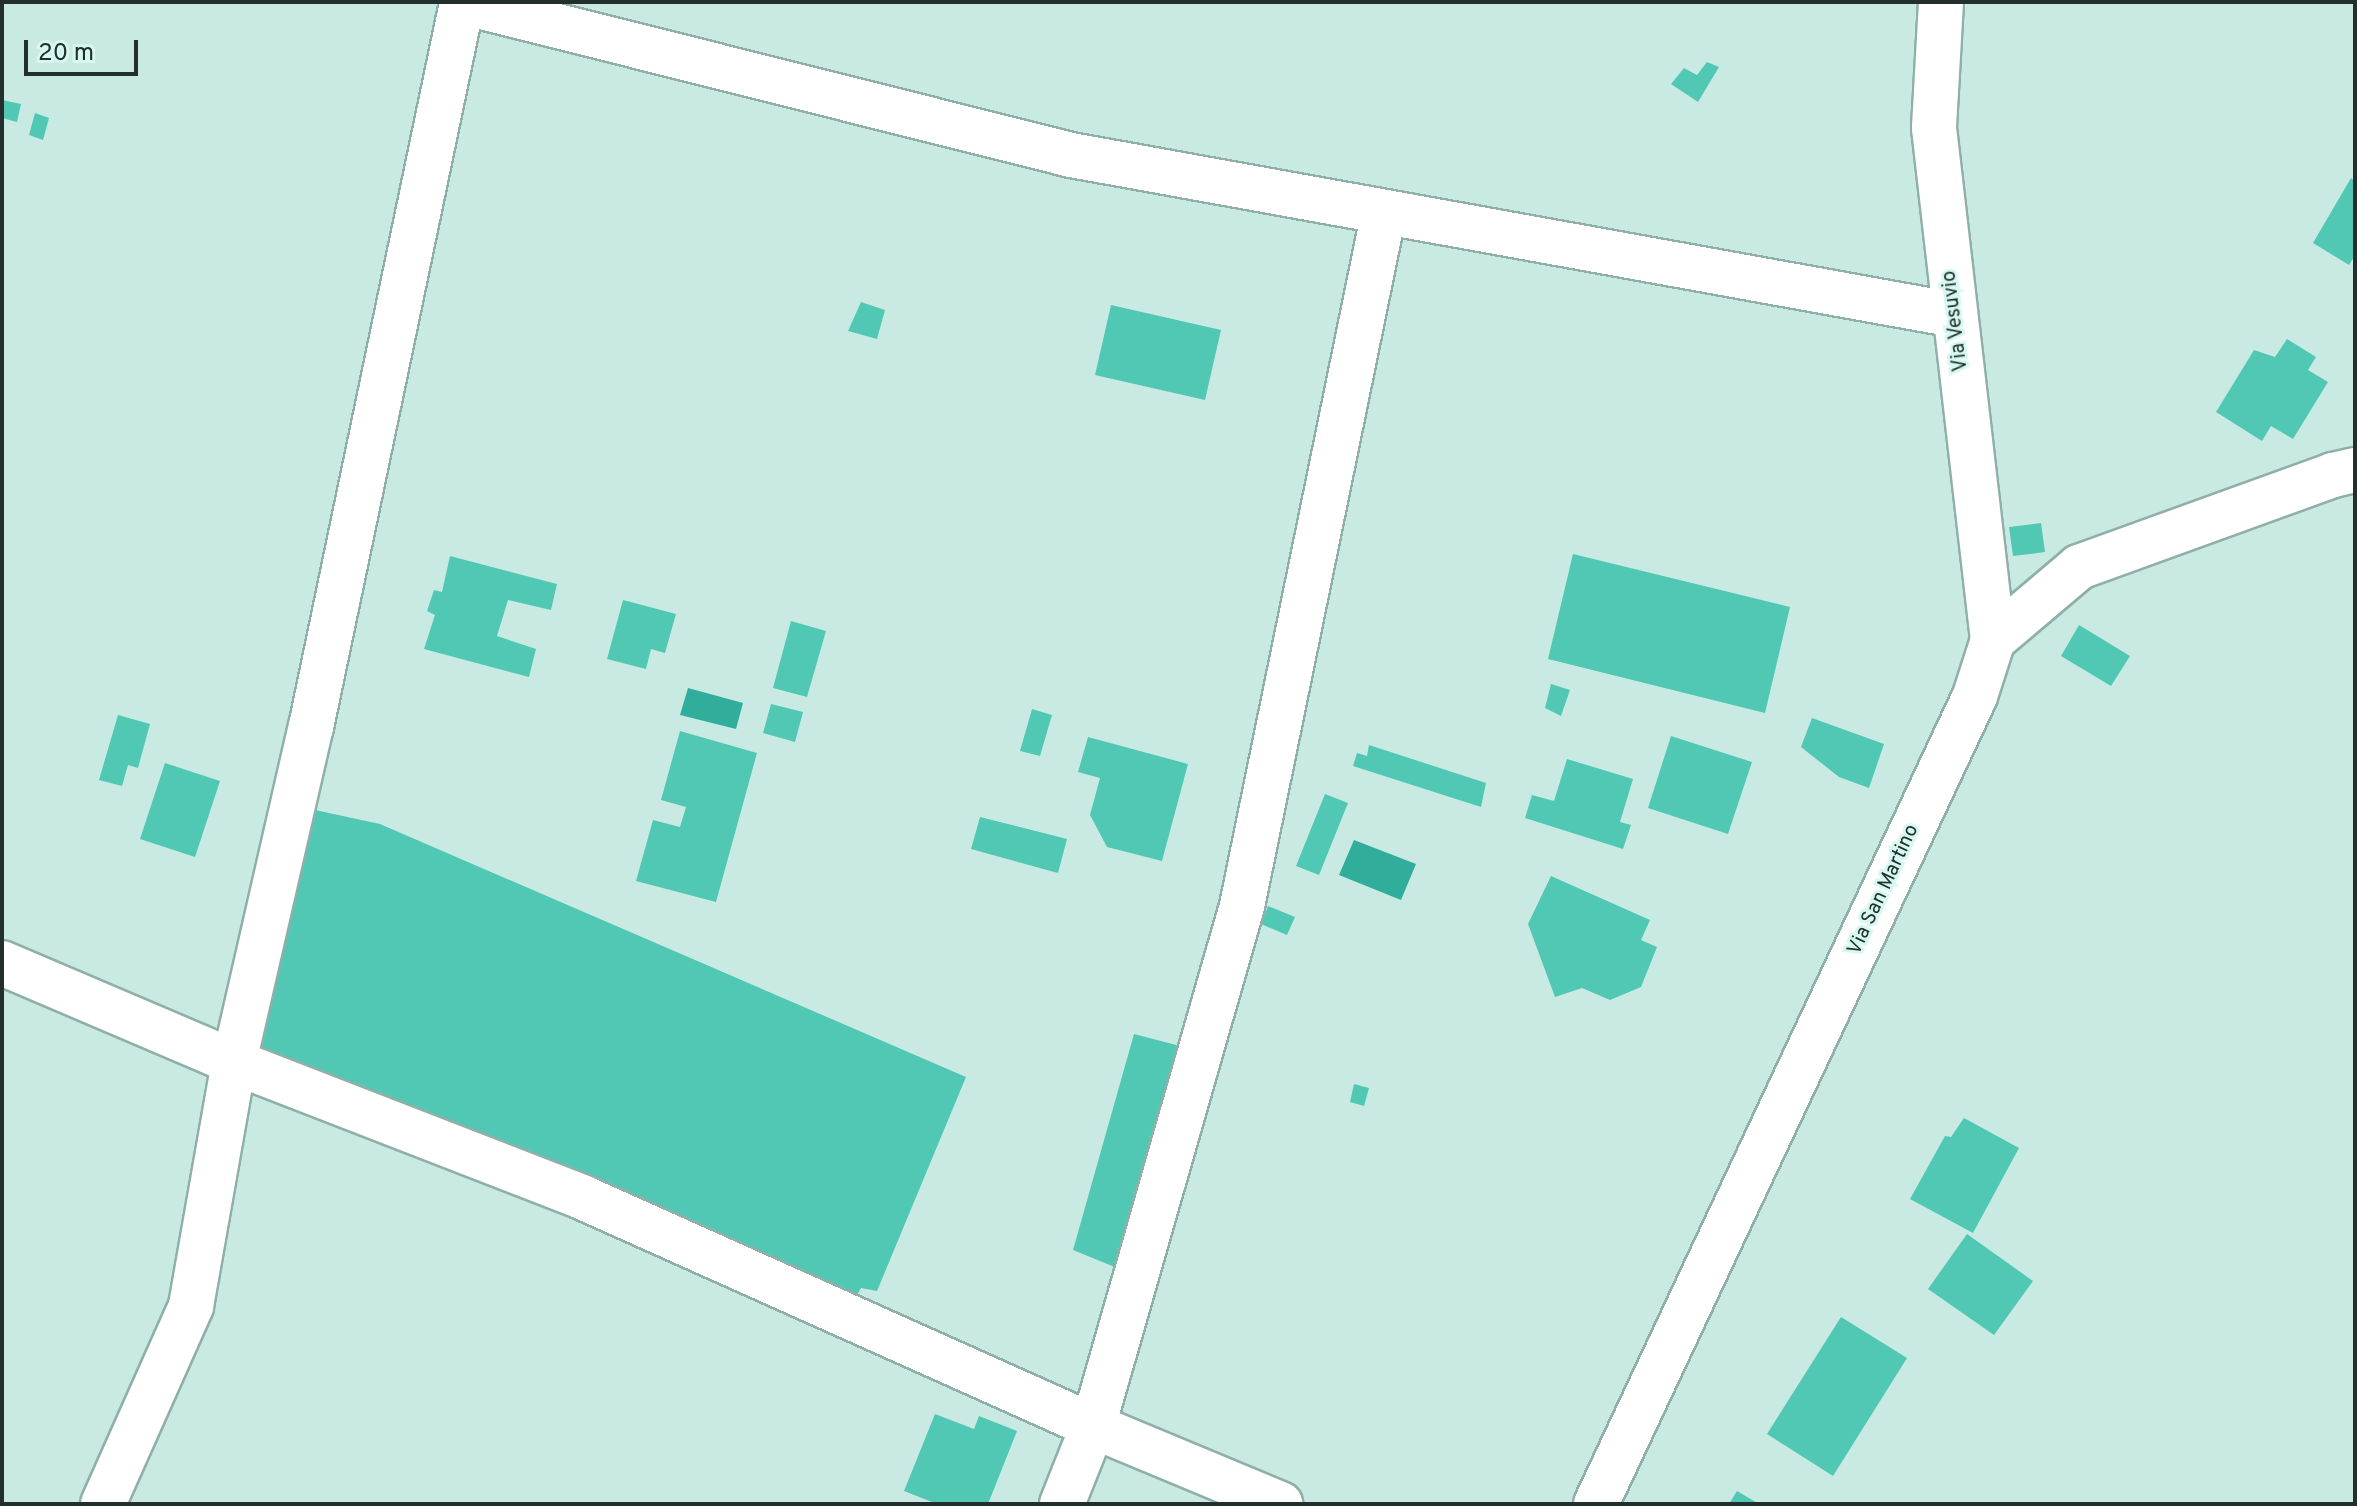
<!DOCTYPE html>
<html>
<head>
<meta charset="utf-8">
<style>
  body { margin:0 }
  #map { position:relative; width:2357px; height:1506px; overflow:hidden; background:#c9eae3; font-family:Overpass,sans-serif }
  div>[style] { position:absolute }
  .water>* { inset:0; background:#30ae9b }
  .building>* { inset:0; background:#51c8b4 }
  .roads { filter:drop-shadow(2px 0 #8fafa8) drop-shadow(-2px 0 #8fafa8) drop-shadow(0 2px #8fafa8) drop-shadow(0 -2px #8fafa8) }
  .minor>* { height:44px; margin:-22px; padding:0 22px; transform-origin:22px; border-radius:22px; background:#fff }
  span { translate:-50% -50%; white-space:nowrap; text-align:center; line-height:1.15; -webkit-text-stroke:6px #d6f8f0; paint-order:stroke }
  .street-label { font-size:20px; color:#222f2c }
  .frame { position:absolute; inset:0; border:4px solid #222f2c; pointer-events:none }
  .scale { position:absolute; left:24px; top:40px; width:114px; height:36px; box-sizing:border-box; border:4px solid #222f2c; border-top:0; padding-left:10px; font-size:24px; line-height:28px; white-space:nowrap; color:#222f2c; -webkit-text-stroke:6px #d6f8f0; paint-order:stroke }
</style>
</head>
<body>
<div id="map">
  <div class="water">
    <i style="clip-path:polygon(688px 688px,743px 703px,736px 729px,680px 715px)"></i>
    <i style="clip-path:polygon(1354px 840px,1416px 864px,1401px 900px,1339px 875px)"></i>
  </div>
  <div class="building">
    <i style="clip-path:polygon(1707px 62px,1719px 67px,1698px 102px,1671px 84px,1684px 68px,1697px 75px)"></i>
    <i style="clip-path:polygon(2px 100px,21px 104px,17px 122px,2px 118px)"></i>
    <i style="clip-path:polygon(35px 113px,49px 118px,43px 140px,29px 135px)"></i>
    <i style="clip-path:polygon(2351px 178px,2355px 181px,2355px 255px,2349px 265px,2313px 243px)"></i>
    <i style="clip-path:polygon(861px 302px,885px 310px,877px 339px,848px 331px)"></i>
    <i style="clip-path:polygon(1111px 305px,1221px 330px,1205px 400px,1095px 375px)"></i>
    <i style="clip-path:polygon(2287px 339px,2316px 357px,2308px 370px,2328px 382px,2293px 439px,2271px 426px,2262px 441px,2216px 412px,2254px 350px,2275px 357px)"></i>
    <i style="clip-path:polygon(2041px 523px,2045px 552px,2013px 556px,2009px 527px)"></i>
    <i style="clip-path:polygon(1573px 554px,1790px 607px,1765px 713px,1548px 659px)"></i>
    <i style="clip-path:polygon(450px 556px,557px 584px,551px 610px,508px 600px,497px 636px,536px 649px,529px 677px,424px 649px,435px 615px,427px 611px,434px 590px,442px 592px)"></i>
    <i style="clip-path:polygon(623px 600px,676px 614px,665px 653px,651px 649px,646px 669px,607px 659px)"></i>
    <i style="clip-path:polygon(791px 621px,826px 631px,807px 697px,773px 688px)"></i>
    <i style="clip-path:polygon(2079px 625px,2130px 656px,2111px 686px,2061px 656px)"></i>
    <i style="clip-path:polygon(1551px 684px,1570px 690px,1561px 716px,1545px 708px)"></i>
    <i style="clip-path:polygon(771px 704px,803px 712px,795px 742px,763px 733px)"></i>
    <i style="clip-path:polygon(1032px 709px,1052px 715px,1040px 756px,1020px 751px)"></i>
    <i style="clip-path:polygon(118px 715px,150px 724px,138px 768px,128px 765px,122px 786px,99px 780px)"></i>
    <i style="clip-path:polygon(1812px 718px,1884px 744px,1869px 788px,1839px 777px,1801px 747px)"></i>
    <i style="clip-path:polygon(680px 731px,757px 753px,716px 902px,636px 881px,653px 820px,680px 827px,686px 807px,661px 800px)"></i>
    <i style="clip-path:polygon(1671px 736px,1752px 762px,1728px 834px,1648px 808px)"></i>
    <i style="clip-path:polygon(1088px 737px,1188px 764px,1162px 861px,1107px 847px,1090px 815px,1100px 778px,1078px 772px)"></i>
    <i style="clip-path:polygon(1369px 745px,1486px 783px,1481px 807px,1353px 766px,1357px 753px,1367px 756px)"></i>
    <i style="clip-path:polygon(1567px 759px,1633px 779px,1620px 822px,1631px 825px,1623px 849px,1525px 818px,1532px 795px,1554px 801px)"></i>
    <i style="clip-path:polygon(165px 763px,220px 781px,195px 857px,140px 839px)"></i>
    <i style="clip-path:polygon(1325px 794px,1348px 803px,1319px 875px,1296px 866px)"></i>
    <i style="clip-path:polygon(315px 810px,380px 824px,966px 1077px,877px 1291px,861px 1288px,849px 1310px,256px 1059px)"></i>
    <i style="clip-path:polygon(980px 817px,1067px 839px,1058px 873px,971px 849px)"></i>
    <i style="clip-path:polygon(1551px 876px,1650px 920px,1641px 940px,1657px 947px,1641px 987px,1610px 1000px,1582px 988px,1555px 997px,1528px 924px)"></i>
    <i style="clip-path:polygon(1268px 906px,1295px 917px,1287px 935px,1261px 924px)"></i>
    <i style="clip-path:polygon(1134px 1034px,1184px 1047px,1122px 1270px,1073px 1250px)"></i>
    <i style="clip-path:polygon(1354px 1084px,1369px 1088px,1364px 1106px,1350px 1102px)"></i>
    <i style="clip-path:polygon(1964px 1118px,2019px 1148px,1973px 1233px,1910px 1199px,1945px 1136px,1951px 1137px)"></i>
    <i style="clip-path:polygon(1967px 1234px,2033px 1281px,1994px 1335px,1928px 1289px)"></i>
    <i style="clip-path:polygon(1841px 1317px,1907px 1358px,1833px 1476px,1767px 1434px)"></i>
    <i style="clip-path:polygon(935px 1414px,974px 1429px,979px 1416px,1017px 1431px,988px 1504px,937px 1504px,904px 1491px)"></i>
    <i style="clip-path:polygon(1737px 1491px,1759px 1504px,1729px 1504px)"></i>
  </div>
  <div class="roads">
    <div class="minor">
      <i style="left:462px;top:2px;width:628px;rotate:14.1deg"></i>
      <i style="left:1071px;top:155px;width:898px;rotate:10.26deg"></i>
      <i style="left:1941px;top:2px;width:126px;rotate:93.2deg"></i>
      <i style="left:1934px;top:128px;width:515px;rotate:83.43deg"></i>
      <i style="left:2px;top:963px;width:252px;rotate:23.1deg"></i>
      <i style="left:234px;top:1062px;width:375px;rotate:21.2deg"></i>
      <i style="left:584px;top:1198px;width:558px;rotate:24.13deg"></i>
      <i style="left:1093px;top:1426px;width:203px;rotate:22.6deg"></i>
      <i style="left:103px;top:1504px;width:217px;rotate:-66deg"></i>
      <i style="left:191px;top:1306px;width:248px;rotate:-80deg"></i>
      <i style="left:234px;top:1062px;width:344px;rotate:-77.1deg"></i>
      <i style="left:311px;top:727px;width:740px;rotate:-78.22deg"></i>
      <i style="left:1062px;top:1504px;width:84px;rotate:-68.3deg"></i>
      <i style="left:1093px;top:1426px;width:541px;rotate:-74.01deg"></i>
      <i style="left:1242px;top:906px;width:708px;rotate:-78.44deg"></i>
      <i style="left:1596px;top:1504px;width:892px;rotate:-64.87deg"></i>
      <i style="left:1975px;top:696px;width:59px;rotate:-72.2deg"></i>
      <i style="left:1993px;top:640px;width:113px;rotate:-40.3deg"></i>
      <i style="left:2079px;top:567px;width:270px;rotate:-19.9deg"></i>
      <i style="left:2333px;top:475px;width:23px;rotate:-13deg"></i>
    </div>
  </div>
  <div class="street-label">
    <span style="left:1956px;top:321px;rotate:-97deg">Via Vesuvio</span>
    <span style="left:1884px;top:890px;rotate:-65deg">Via San Martino</span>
  </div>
  <div class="frame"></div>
  <div class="scale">20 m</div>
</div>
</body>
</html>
